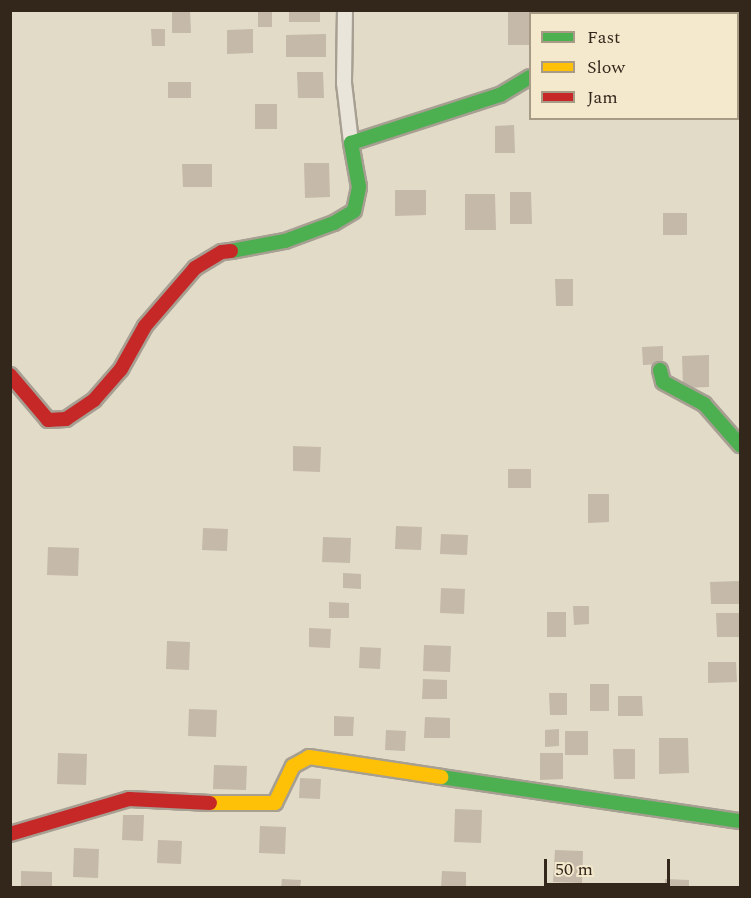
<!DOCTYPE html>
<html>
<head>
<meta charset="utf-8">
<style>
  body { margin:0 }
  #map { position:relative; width:751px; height:898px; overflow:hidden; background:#e2dbc8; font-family:Spectral,serif }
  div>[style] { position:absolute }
  .building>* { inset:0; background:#c5b9a9 }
  .roads { filter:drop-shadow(2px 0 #a69f92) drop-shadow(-2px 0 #a69f92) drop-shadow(0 2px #a69f92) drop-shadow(0 -2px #a69f92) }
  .street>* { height:14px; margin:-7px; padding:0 7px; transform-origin:7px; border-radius:7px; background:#e9e5da }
  .fast>* { height:14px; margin:-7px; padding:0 7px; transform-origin:7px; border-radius:7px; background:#4caf50 }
  .slow>* { height:14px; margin:-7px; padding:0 7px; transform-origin:7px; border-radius:7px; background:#ffc107 }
  .jam>* { height:14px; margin:-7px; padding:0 7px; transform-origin:7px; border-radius:7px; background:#c62828 }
  span { translate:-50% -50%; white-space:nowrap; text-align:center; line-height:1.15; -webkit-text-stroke:4.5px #f4e9cd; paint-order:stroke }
  .frame { position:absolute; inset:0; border:12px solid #33271c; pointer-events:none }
  .legend { position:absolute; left:529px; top:12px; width:210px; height:108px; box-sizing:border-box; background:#f4e9cd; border:2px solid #a79b86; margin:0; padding:8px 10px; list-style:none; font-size:18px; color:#33271c }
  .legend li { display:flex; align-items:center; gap:12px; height:30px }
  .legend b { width:30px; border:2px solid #a79b86 }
  .scale { position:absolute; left:544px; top:859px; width:126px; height:27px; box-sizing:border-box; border:3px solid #33271c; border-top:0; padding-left:8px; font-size:18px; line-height:21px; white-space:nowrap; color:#33271c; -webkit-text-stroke:4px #f4e9cd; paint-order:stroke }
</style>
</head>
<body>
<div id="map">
  <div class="building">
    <i style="clip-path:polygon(172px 10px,190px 10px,191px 33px,172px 33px)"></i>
    <i style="clip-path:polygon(258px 10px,272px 10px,272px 27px,258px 27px)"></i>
    <i style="clip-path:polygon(289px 10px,320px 10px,320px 22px,289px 22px)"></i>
    <i style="clip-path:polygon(508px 10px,536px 10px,530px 14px,530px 45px,508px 45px)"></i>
    <i style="clip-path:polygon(546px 10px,567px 10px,567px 14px,546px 14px)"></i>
    <i style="clip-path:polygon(691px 10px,732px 10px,732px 14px,692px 14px)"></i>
    <i style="clip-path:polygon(151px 29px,165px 29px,165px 46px,152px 46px)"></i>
    <i style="clip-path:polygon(253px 29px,253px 53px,227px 54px,227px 30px)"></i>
    <i style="clip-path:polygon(326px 34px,326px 57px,286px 57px,286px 35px)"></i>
    <i style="clip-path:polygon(297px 72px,323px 72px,324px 98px,298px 98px)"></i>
    <i style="clip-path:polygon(168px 82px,191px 82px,191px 98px,168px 98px)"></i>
    <i style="clip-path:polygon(255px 104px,277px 104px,277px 129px,255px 129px)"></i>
    <i style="clip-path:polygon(514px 125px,515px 153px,495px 153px,495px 126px)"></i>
    <i style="clip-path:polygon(304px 163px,329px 163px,330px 197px,305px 198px)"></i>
    <i style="clip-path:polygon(182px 164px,212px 164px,212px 187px,183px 187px)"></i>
    <i style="clip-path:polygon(395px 190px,426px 190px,426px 215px,395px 216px)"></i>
    <i style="clip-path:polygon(510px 192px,531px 192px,532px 224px,510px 224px)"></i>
    <i style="clip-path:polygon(465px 194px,495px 194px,496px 230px,465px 230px)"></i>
    <i style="clip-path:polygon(663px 213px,687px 213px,687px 235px,663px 235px)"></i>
    <i style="clip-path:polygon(555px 279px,573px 279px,573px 306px,556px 306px)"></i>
    <i style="clip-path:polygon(663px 346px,663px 364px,643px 365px,642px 347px)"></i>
    <i style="clip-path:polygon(709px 355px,709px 387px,683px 388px,682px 356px)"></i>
    <i style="clip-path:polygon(293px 446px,321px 447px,320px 472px,293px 471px)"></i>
    <i style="clip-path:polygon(508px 469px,531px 469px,531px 488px,508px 488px)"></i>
    <i style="clip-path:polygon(588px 494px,609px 494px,609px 522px,588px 523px)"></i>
    <i style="clip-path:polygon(396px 526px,422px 527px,421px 550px,395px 549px)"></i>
    <i style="clip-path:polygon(203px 528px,228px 529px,227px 551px,202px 550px)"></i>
    <i style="clip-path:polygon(441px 534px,468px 535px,467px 555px,440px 554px)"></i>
    <i style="clip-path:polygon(323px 537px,351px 538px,350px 563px,322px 562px)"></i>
    <i style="clip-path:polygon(48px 547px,79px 548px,78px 576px,47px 575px)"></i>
    <i style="clip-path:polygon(343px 573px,361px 574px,361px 589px,343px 588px)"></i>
    <i style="clip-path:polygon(740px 581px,740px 604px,711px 604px,710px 582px)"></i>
    <i style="clip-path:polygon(441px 588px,465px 589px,464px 614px,440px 613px)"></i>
    <i style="clip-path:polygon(329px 602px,349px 603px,349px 618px,329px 618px)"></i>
    <i style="clip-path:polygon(573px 606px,589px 606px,589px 624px,574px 625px)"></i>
    <i style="clip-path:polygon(547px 612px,566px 612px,566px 637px,547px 637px)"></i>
    <i style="clip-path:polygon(716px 613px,740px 613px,740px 637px,717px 637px)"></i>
    <i style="clip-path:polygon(309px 628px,331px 629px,330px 648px,309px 647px)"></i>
    <i style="clip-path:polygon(167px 641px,190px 642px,189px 670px,166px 669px)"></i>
    <i style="clip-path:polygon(424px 645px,451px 646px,450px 672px,423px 671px)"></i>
    <i style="clip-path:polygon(360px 647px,381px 648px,380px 669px,359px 668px)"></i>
    <i style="clip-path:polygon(708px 662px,736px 662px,737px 682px,708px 683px)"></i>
    <i style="clip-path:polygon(423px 679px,447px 680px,447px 699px,422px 699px)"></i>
    <i style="clip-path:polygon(590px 684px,609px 684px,609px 711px,590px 711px)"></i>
    <i style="clip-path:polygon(549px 693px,567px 693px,567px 715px,550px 715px)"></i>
    <i style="clip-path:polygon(618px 696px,642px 696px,643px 716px,618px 716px)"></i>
    <i style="clip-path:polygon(189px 709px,217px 710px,216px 737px,188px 736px)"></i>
    <i style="clip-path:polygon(334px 716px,354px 717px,353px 736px,334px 736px)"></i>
    <i style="clip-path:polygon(425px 717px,450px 718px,450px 738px,424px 738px)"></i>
    <i style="clip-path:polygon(559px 729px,559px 746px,545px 747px,545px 730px)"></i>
    <i style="clip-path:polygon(386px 730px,406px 731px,405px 751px,385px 750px)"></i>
    <i style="clip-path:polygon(565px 731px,588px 731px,588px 755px,565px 755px)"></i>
    <i style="clip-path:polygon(659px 738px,688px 738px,689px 773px,659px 774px)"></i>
    <i style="clip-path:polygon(613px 749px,635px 749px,635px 779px,614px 779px)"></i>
    <i style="clip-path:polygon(58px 753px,87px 754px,86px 785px,57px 784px)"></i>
    <i style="clip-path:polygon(540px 753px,563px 753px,563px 779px,540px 780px)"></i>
    <i style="clip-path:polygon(214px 765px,247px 766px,246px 790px,213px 789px)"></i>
    <i style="clip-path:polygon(300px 778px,321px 779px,320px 799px,299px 798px)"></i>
    <i style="clip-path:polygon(455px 809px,482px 810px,481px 843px,454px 842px)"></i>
    <i style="clip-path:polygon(123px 815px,144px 815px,143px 841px,122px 840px)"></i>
    <i style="clip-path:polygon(260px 826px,286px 827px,285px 854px,259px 853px)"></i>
    <i style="clip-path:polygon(158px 840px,182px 841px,181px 864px,157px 863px)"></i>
    <i style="clip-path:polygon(74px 848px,99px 849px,98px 878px,73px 877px)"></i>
    <i style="clip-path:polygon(555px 850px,583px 851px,582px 883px,553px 882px)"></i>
    <i style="clip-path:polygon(21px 871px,52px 872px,52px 888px,21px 888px)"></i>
    <i style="clip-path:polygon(442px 871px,466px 872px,466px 888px,441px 888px)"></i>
    <i style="clip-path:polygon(282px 879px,301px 880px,300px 888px,281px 888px)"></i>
    <i style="clip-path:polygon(665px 879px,689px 880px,689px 888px,665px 888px)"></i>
  </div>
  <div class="roads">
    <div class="street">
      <i style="left:345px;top:10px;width:73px;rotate:90.8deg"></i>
      <i style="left:344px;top:83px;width:60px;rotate:83.3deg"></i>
      <i style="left:625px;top:14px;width:6px;rotate:-45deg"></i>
    </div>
    <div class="fast">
      <i style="left:231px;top:251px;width:55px;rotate:-10.5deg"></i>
      <i style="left:285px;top:241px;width:52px;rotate:-20.2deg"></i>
      <i style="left:334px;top:223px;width:23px;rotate:-31deg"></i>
      <i style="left:354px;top:211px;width:25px;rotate:-78deg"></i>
      <i style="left:359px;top:187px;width:45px;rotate:-100.3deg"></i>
      <i style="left:351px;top:143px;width:157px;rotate:-17.9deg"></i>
      <i style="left:500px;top:95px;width:35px;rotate:-31deg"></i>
      <i style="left:660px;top:370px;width:12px;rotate:76deg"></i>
      <i style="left:663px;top:382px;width:47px;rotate:28.2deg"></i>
      <i style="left:704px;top:404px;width:55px;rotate:48.7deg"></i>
      <i style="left:441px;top:777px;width:302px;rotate:8.4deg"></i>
    </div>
    <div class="slow">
      <i style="left:210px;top:803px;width:65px"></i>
      <i style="left:275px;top:803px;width:41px;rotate:-64.1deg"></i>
      <i style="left:293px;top:766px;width:18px;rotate:-29deg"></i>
      <i style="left:309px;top:757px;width:134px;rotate:8.6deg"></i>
    </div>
    <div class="jam">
      <i style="left:10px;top:375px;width:59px;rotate:49.8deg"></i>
      <i style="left:48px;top:420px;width:18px;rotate:-3deg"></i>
      <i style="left:66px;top:419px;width:34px;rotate:-34deg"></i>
      <i style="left:94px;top:400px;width:41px;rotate:-48.9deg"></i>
      <i style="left:121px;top:369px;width:49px;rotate:-60.8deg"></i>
      <i style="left:145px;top:326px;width:77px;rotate:-49.2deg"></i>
      <i style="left:195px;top:268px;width:31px;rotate:-31deg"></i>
      <i style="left:222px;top:252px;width:9px;rotate:-6deg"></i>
      <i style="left:10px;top:834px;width:124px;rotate:-16.4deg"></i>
      <i style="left:129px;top:799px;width:81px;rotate:2.8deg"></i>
    </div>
  </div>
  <div class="frame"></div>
  <ul class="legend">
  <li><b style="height:8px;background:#4caf50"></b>Fast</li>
  <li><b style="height:8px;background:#ffc107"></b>Slow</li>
  <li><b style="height:8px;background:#c62828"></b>Jam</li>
  </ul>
  <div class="scale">50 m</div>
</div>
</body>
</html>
